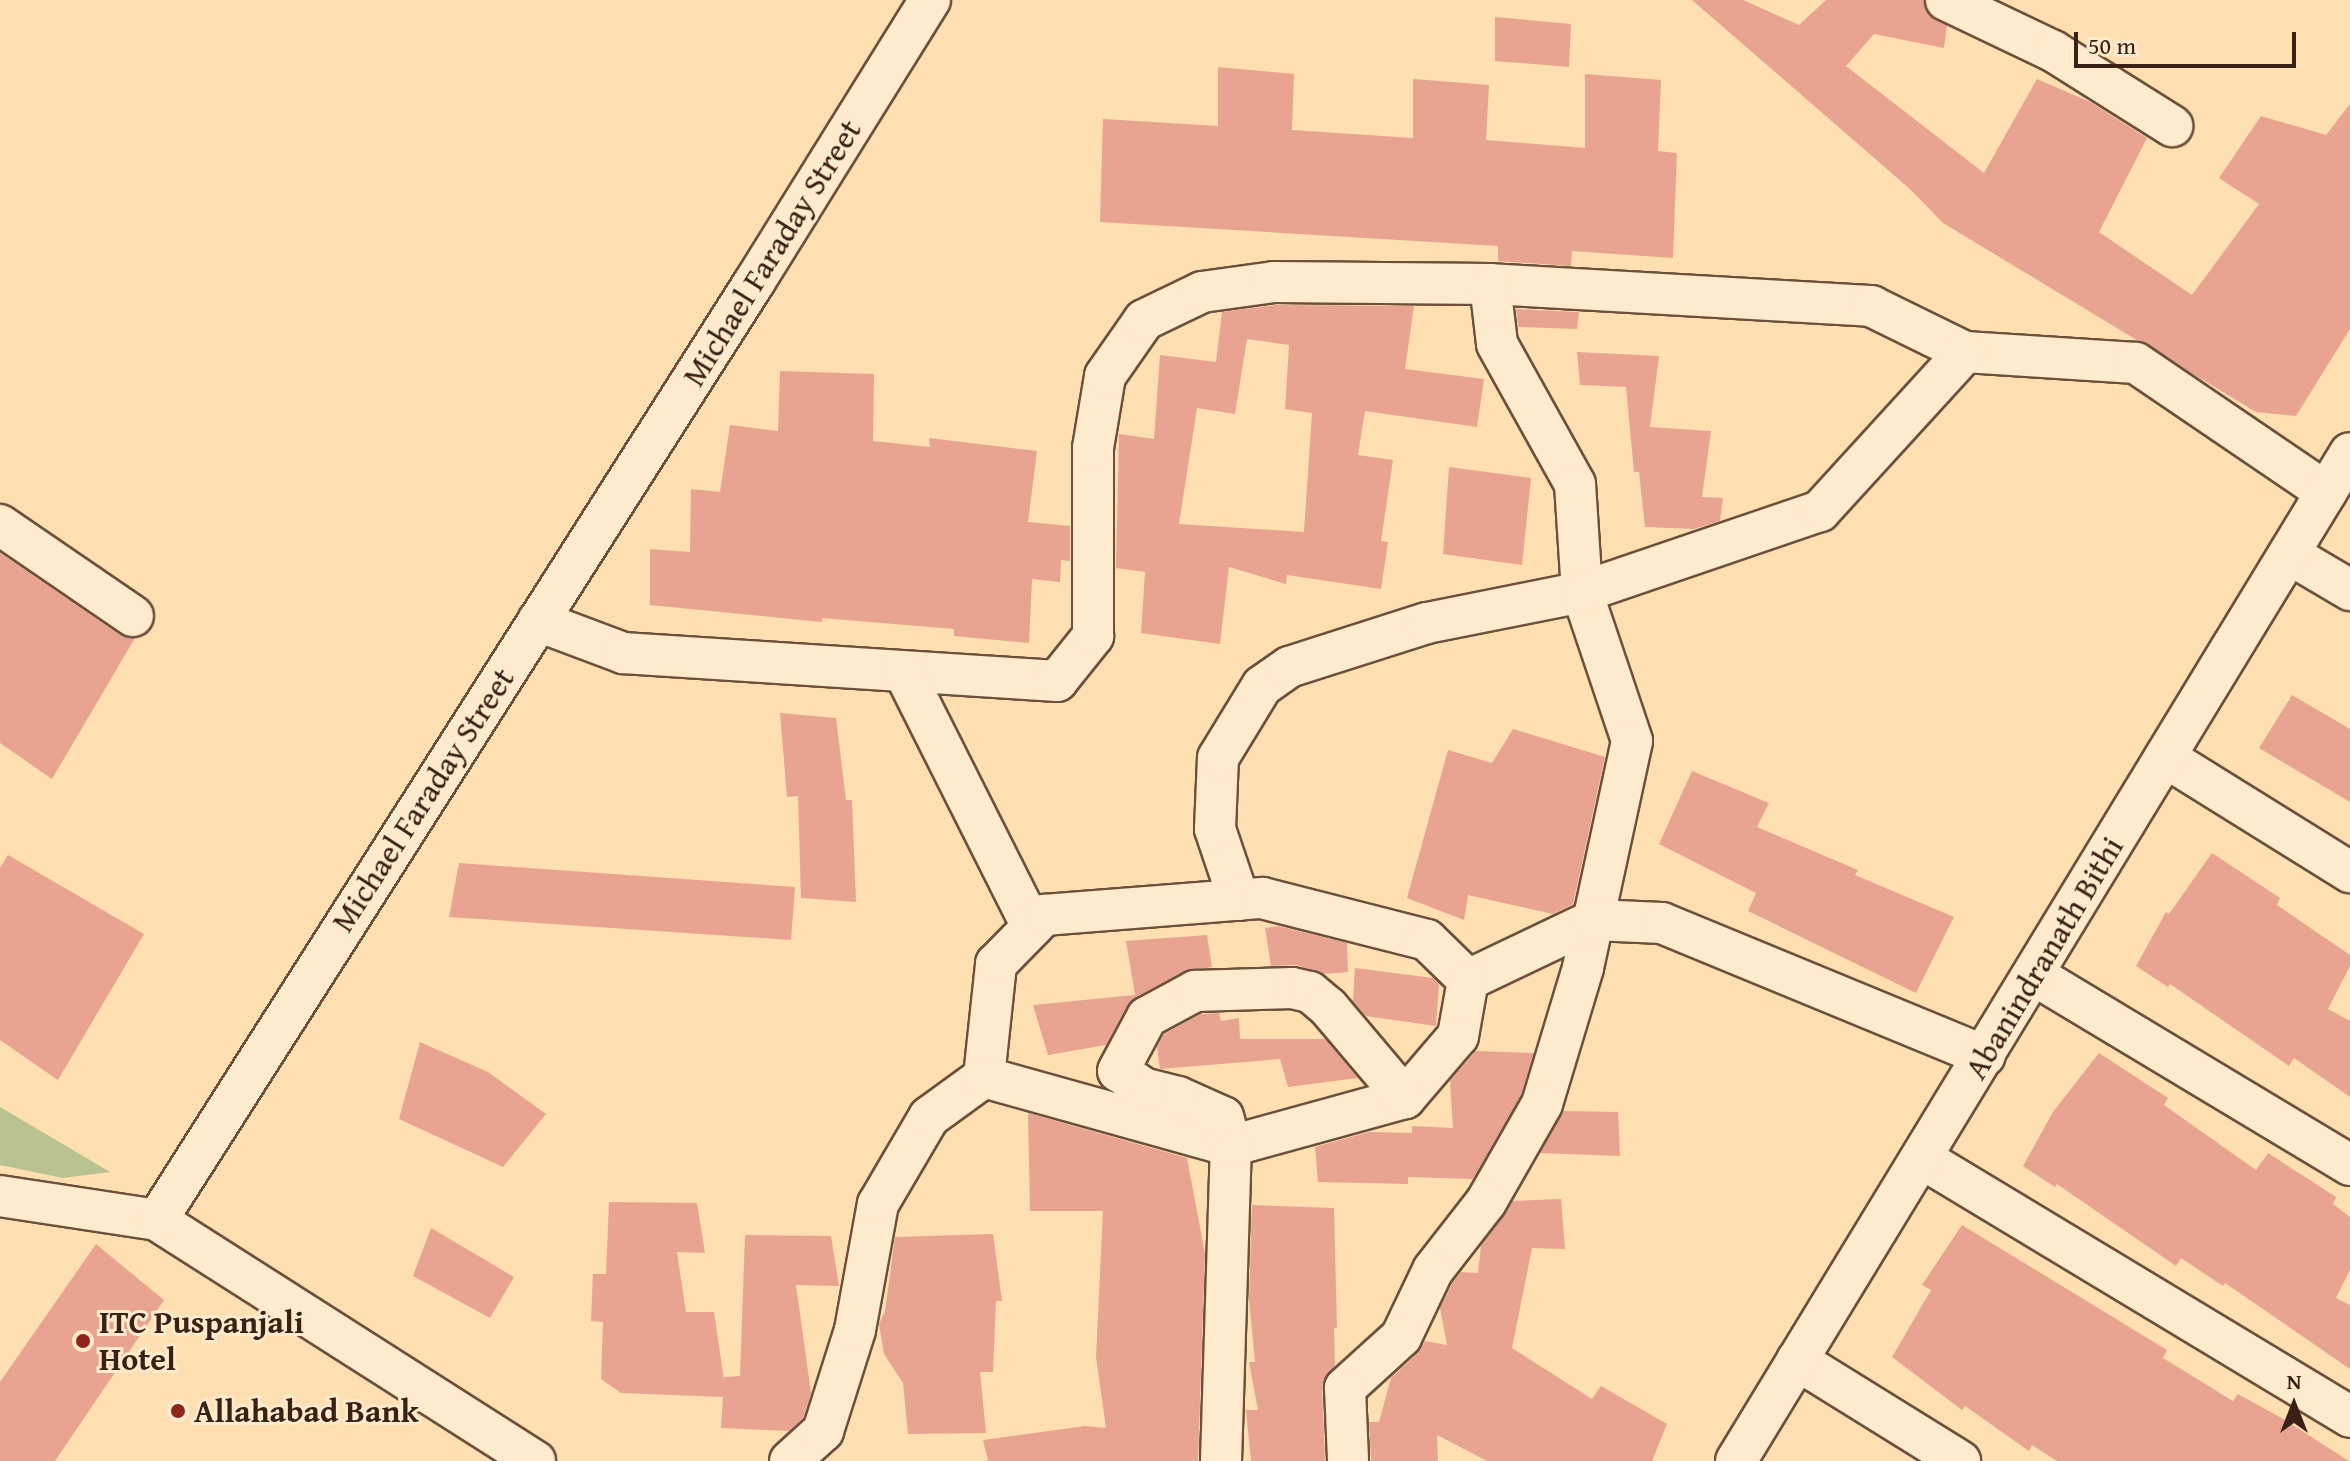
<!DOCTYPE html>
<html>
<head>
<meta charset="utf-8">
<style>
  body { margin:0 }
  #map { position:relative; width:2350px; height:1461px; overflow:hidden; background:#fddfb1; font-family:"Gentium Book Plus",serif }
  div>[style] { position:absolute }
  .green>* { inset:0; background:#b9c391 }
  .building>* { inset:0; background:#e8a491 }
  .roads { filter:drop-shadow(2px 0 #6c503c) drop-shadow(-2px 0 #6c503c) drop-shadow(0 2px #6c503c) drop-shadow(0 -2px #6c503c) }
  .minor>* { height:40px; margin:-20px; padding:0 20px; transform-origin:20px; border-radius:20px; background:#feeacc }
  .dots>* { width:22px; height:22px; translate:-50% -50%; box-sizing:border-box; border:4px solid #feeacc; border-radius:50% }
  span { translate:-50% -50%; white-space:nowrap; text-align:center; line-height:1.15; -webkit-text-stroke:6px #feeacc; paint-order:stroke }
  .street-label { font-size:32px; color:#3b2015 }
  .poi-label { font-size:32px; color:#3b2015; font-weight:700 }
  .left { translate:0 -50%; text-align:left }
  .north { position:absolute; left:2254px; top:1365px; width:80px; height:80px; -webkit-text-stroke:6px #feeacc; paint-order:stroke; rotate:0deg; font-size:22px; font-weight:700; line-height:32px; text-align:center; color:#3b2015 }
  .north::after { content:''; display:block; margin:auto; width:28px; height:36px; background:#3b2015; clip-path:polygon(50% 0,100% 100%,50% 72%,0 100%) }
  .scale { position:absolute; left:2074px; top:32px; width:222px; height:36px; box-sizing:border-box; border:4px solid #3b2015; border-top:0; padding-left:10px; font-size:24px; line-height:28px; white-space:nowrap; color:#3b2015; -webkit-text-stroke:6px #feeacc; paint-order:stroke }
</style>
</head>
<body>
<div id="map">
  <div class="green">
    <i style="clip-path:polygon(0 1107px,110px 1172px,63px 1178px,0 1165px)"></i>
  </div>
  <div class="building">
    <i style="clip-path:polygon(1692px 0,1743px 0,1799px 25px,1826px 0,1923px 0,1928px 14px,1947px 26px,1944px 48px,1874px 34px,1846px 66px,1984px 173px,2037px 79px,2090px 102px,2147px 138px,2099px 232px,2192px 295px,2259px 204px,2219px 178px,2261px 116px,2326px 135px,2350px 104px,2350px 329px,2296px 416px,2256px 412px,1943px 223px,1911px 190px)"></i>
    <i style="clip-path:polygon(1495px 17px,1571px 24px,1569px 67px,1495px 61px)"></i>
    <i style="clip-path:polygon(1218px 67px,1294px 74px,1292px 130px,1413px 138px,1413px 79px,1489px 85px,1486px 140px,1585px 148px,1585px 74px,1661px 80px,1658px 151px,1677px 153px,1673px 258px,1572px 251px,1571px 266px,1498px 261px,1498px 246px,1100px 222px,1103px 119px,1218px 126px)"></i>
    <i style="clip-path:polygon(evenodd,1275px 305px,1414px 306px,1405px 369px,1484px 379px,1477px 427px,1365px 411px,1358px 455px,1393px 460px,1381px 541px,1388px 542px,1381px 589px,1287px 575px,1286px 584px,1229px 567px,1220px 644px,1141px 633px,1145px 572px,1116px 568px,1119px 434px,1154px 439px,1160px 355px,1216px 362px,1222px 312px,1275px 305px,1247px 339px,1289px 345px,1285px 409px,1312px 413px,1304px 532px,1179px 524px,1197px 408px,1235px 414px,1247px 339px)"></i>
    <i style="clip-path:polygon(1516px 309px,1579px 312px,1577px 329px,1518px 327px)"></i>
    <i style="clip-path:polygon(1577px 352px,1659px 356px,1650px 427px,1711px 431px,1702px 497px,1723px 498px,1720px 521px,1694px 529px,1645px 527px,1639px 472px,1634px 472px,1626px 387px,1580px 385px)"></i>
    <i style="clip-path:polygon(780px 371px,874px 374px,873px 441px,930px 447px,929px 438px,1037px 451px,1028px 522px,1070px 526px,1070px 561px,1061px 560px,1060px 582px,1032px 579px,1029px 643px,954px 636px,954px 629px,822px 618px,822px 622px,650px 605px,650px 549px,690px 552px,691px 489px,720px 492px,730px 425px,778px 431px)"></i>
    <i style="clip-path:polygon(1449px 467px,1531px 478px,1522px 565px,1443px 554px)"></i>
    <i style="clip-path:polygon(0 553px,120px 635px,135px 638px,52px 779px,0 743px)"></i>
    <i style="clip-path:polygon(2292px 695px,2350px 729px,2350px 802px,2259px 748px)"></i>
    <i style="clip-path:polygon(780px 713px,836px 718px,846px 800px,852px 800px,856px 902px,801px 898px,798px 796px,787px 797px)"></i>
    <i style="clip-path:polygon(1513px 729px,1605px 757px,1573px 904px,1553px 914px,1468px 895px,1464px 920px,1407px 898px,1448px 750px,1492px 763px)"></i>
    <i style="clip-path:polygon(1692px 771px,1769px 803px,1757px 827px,1858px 870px,1855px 875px,1954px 917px,1916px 993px,1748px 911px,1756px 893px,1659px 844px)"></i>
    <i style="clip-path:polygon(2212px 853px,2280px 898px,2277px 905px,2350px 955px,2350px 966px,2328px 1009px,2350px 1021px,2350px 1097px,2294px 1058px,2289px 1066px,2170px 984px,2168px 987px,2136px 966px,2166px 912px,2169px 914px)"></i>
    <i style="clip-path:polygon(8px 855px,144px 934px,58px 1080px,0 1040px,0 868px)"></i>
    <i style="clip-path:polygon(459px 863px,795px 887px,791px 940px,449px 917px)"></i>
    <i style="clip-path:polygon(1278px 926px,1347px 943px,1348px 972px,1323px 974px,1297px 965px,1271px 966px,1265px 928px)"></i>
    <i style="clip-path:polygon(1207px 935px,1212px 967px,1185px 971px,1136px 997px,1127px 1006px,1106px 1045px,1048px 1055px,1033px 1005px,1135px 995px,1126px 941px)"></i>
    <i style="clip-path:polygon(1355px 968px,1433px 978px,1439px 984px,1436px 1026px,1366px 1016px,1353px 1001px)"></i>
    <i style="clip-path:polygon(1219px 1013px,1221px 1021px,1239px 1018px,1240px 1039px,1325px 1039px,1358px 1078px,1288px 1087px,1280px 1059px,1160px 1069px,1157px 1047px,1164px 1034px,1201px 1014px)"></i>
    <i style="clip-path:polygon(420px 1042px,488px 1072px,546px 1114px,503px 1167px,399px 1119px)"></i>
    <i style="clip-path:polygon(1476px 1051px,1534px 1053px,1521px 1095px,1473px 1179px,1408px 1177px,1408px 1184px,1318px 1182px,1315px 1147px,1369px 1132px,1412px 1133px,1412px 1126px,1453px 1128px,1450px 1081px)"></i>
    <i style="clip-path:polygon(2099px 1053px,2168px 1098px,2164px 1105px,2256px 1170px,2268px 1153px,2336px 1197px,2333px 1204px,2350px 1217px,2350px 1270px,2336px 1298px,2350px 1305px,2350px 1369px,2225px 1283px,2223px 1286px,2181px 1258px,2176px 1266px,2057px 1184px,2055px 1187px,2023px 1166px,2053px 1112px)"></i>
    <i style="clip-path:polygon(1564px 1111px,1618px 1112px,1620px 1156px,1540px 1153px)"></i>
    <i style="clip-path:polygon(1028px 1113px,1187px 1158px,1205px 1254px,1198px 1461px,988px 1461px,983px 1440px,1085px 1426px,1106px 1428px,1096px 1357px,1103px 1211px,1030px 1211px)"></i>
    <i style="clip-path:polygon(1561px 1199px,1565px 1249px,1532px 1248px,1512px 1348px,1592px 1399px,1601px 1386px,1667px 1424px,1652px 1461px,1487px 1461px,1437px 1435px,1438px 1461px,1371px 1461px,1369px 1422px,1379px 1422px,1391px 1378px,1417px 1354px,1425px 1341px,1447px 1345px,1440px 1308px,1453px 1282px,1461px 1272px,1478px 1273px,1481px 1246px,1513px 1201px)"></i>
    <i style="clip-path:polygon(609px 1202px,697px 1203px,705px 1253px,677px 1252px,686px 1312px,714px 1312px,724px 1380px,724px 1377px,740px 1376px,745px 1235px,831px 1236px,839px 1286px,796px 1285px,811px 1393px,803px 1418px,789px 1431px,721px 1428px,723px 1397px,621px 1393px,601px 1379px,603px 1322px,591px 1321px,593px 1274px,606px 1274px)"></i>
    <i style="clip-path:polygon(1252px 1205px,1334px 1208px,1337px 1328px,1334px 1328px,1335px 1366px,1324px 1379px,1322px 1388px,1325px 1461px,1251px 1461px,1246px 1410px,1258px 1410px,1249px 1362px,1255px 1362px,1249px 1299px)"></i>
    <i style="clip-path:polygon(1962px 1225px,2167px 1350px,2163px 1358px,2233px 1401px,2238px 1394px,2285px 1420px,2349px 1461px,2057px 1461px,2032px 1445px,2029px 1451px,1965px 1406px,1962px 1410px,1892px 1357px,1931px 1290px,1922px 1285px)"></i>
    <i style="clip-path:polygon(431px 1228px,514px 1277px,490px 1318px,413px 1276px)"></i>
    <i style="clip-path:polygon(993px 1234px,1002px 1301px,996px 1301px,993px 1372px,980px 1372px,986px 1433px,908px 1434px,903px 1383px,884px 1354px,879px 1324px,885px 1311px,895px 1237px)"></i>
    <i style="clip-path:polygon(96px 1244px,164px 1300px,55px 1461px,0 1461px,0 1382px)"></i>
  </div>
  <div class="roads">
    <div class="minor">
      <i style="left:1946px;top:0;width:119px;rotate:25.5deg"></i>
      <i style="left:2053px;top:51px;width:141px;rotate:32.2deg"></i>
      <i style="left:1490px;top:284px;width:382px;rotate:3.3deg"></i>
      <i style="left:1871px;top:306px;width:105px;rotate:26.1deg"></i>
      <i style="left:1965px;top:352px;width:171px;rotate:3.7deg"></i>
      <i style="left:2136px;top:363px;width:230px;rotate:34.2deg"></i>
      <i style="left:0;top:525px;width:161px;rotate:34.4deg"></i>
      <i style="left:2289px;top:554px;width:71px;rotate:30.5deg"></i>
      <i style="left:538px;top:621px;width:91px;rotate:20.6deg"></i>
      <i style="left:623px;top:653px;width:435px;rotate:3.7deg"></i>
      <i style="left:1057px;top:681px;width:58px;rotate:-51.3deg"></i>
      <i style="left:1093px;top:636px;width:188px;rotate:-90deg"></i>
      <i style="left:1093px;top:448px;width:73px;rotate:-80.5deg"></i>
      <i style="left:1105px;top:376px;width:68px;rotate:-55.1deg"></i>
      <i style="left:1144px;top:320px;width:64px;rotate:-25.8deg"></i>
      <i style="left:1202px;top:292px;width:73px;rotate:-7.9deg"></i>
      <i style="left:1274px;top:282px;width:216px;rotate:0.5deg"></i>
      <i style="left:1490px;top:284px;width:60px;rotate:83.3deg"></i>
      <i style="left:1497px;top:344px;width:160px;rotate:60.9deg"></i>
      <i style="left:1575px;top:484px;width:108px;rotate:86.3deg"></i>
      <i style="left:1582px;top:592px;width:157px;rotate:71.4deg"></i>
      <i style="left:1632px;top:741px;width:232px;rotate:102.2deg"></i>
      <i style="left:1583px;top:968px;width:142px;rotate:106.8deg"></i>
      <i style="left:1542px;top:1104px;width:113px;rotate:119.7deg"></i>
      <i style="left:1486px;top:1202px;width:86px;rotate:127.9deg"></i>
      <i style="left:1433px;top:1270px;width:74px;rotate:115.5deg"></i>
      <i style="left:1401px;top:1337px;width:76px;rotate:137.7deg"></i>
      <i style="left:1345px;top:1388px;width:73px;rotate:87.6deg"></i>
      <i style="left:904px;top:672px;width:285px;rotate:63.3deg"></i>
      <i style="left:2165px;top:757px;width:218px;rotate:31.9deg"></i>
      <i style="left:1239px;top:900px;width:75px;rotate:-108.7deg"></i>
      <i style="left:1215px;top:829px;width:71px;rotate:-87.6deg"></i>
      <i style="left:1218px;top:758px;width:84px;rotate:-58.6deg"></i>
      <i style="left:1262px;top:686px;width:33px;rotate:-35deg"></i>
      <i style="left:1289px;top:667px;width:145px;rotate:-17.7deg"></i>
      <i style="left:1427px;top:623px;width:158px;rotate:-11.3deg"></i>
      <i style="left:1582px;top:592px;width:251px;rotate:-18.8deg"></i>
      <i style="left:1820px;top:511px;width:215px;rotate:-47.6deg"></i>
      <i style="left:2034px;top:975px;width:369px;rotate:31deg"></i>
      <i style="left:1468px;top:980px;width:140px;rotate:-25.5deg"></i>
      <i style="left:1594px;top:920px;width:68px;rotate:2.5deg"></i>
      <i style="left:1662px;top:923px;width:349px;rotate:22.4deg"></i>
      <i style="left:1923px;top:1159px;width:499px;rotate:31.1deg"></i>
      <i style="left:0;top:1196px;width:159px;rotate:8.7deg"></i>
      <i style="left:1797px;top:1360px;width:192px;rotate:31.8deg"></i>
      <i style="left:535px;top:1461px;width:448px;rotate:-147.5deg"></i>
      <i style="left:157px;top:1220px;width:1113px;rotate:-57.51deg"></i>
      <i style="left:755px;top:281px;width:331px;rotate:-58.1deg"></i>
      <i style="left:790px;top:1461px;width:45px;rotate:-42.3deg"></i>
      <i style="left:823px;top:1431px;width:106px;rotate:-72.4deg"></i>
      <i style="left:855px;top:1330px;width:128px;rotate:-79.7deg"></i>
      <i style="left:878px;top:1204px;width:101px;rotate:-59.6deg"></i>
      <i style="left:929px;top:1117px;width:68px;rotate:-36deg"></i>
      <i style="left:984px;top:1077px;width:114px;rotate:-83.9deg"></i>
      <i style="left:996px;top:964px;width:69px;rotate:-45.6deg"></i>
      <i style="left:1044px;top:915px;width:219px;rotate:-4.5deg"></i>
      <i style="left:1262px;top:898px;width:170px;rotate:14.3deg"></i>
      <i style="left:1427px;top:940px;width:57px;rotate:44.3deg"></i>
      <i style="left:1468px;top:980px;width:57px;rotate:100.1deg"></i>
      <i style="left:1458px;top:1036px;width:82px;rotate:130.5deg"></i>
      <i style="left:1405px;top:1098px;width:180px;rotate:164.6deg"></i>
      <i style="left:1231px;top:1146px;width:256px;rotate:-164.4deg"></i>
      <i style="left:1221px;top:1461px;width:315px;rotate:-88.2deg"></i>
      <i style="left:1231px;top:1146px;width:30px;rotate:-105deg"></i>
      <i style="left:1223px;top:1117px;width:49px;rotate:-156deg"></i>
      <i style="left:1178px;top:1097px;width:34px;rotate:-166deg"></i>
      <i style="left:1145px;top:1089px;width:32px;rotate:-146deg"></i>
      <i style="left:1118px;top:1071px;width:61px;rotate:-61.8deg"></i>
      <i style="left:1147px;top:1017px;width:55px;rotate:-28.4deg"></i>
      <i style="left:1195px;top:991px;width:97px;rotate:-1.8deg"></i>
      <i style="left:1292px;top:988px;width:18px;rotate:13deg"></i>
      <i style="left:1310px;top:992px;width:23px;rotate:40deg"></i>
      <i style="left:1328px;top:1007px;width:119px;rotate:49.8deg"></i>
      <i style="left:1736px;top:1461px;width:1180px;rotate:-58.65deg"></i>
    </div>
  </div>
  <div class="dots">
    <i style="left:83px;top:1341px;background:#8f2418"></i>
    <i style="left:178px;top:1411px;background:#8f2418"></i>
  </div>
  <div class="street-label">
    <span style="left:772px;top:253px;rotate:-58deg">Michael Faraday Street</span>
    <span style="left:423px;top:800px;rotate:-57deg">Michael Faraday Street</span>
    <span style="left:2044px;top:958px;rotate:-59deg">Abanindranath Bithi</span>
  </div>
  <div class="poi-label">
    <span class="left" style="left:99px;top:1341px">ITC Puspanjali<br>Hotel</span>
    <span class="left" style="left:194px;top:1411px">Allahabad Bank</span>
  </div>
  <div class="north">N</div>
  <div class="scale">50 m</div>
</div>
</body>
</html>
